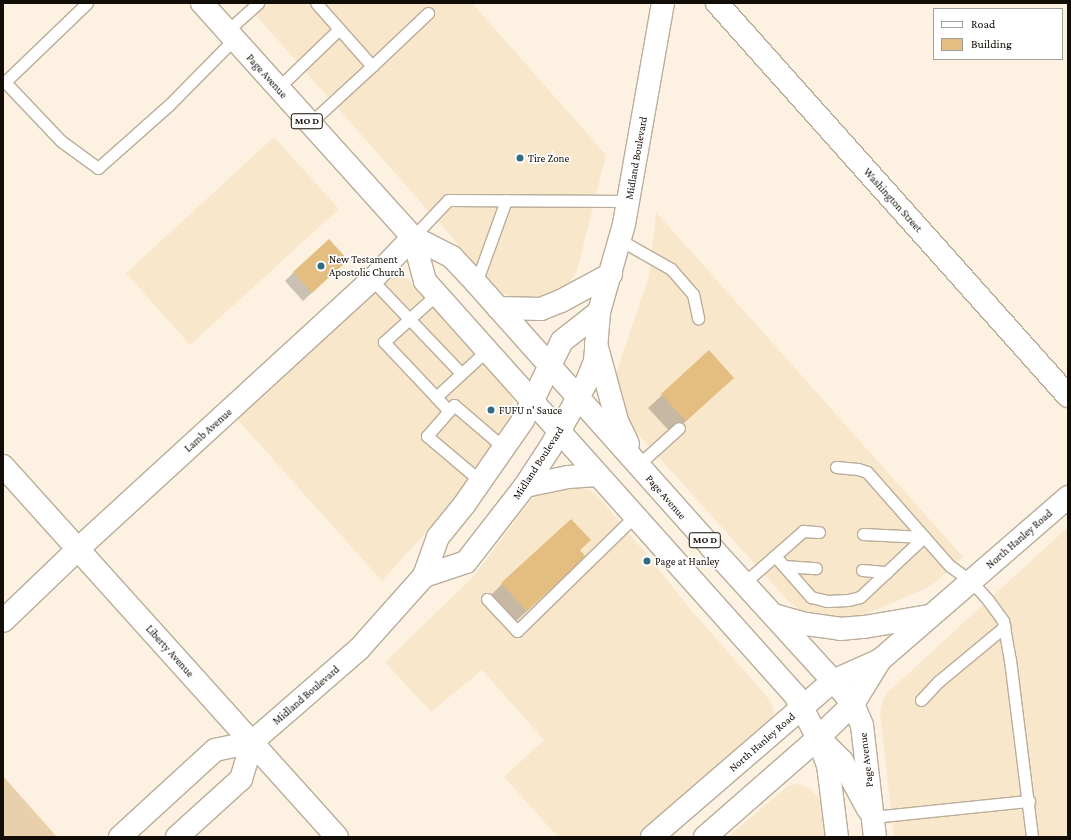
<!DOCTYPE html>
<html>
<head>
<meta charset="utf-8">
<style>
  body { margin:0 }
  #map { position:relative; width:1071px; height:840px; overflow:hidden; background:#fdf2e2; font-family:"Crimson Pro",serif }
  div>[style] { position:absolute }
  .built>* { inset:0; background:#f9e7cc }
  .green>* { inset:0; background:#e9d0ac }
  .shadow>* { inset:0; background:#0003 }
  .building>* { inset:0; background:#e4bd81 }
  .roads { filter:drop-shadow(1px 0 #baad9a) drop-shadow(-1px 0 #baad9a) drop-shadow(0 1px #baad9a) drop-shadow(0 -1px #baad9a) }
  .lane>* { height:11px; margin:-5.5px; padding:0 5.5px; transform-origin:5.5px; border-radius:5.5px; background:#fff }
  .street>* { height:22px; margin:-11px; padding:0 11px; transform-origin:11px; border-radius:11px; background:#fff }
  .secondary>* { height:22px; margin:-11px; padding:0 11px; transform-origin:11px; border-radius:11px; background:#fff }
  .primary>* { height:22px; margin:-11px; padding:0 11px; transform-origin:11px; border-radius:11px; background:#fff }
  .dots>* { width:11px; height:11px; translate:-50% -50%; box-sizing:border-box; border:2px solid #fff; border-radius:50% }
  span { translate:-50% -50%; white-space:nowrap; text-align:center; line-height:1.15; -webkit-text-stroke:3px #fff; paint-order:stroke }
  .shield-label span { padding:1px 3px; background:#fff; border:1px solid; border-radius:3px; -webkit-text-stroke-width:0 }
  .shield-label { font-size:10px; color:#120e07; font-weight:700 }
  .street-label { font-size:11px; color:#120e07 }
  .poi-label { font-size:11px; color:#120e07 }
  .left { translate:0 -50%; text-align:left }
  .frame { position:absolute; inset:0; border:4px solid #120e07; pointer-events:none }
  .legend { position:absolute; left:933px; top:8px; width:130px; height:52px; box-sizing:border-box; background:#fff; border:1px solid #a09f9c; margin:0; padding:5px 7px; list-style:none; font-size:12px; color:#120e07 }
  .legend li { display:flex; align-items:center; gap:8px; height:20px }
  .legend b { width:20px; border:1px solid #a09f9c }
</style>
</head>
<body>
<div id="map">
  <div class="built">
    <i style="clip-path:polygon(245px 3px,472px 3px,606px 155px,577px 271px,563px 291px,533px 301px,511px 297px,500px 292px)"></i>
    <i style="clip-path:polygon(274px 137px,339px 209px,190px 345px,126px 273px)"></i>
    <i style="clip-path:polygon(656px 212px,963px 557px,933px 584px,923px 590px,855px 619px,809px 616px,790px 603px,636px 432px,625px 418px,616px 387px,617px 371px,649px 276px)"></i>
    <i style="clip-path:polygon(400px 274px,410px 281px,506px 389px,512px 398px,515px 418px,473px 480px,382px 581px,237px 419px,392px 276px)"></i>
    <i style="clip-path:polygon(559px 485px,583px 487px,596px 494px,653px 562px,690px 609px,764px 693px,772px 704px,775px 716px,771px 726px,639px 837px,558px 837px,504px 777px,544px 740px,482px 670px,431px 712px,385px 662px,474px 576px,530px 501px,542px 489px)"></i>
    <i style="clip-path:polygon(1068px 527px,1068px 837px,894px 837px,880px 713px,883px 699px,888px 692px)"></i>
    <i style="clip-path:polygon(799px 784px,809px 788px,818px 797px,823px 810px,825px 837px,728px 837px,789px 785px)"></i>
  </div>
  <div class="green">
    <i style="clip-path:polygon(3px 776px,57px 837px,3px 837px)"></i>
  </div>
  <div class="shadow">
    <i style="clip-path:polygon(347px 260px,303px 301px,285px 281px,294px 272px)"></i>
    <i style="clip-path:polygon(709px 352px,733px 378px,672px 434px,648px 408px)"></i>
    <i style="clip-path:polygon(579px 550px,571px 570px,513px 624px,489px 597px,502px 584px)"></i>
  </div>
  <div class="building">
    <i style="clip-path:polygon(329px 239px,348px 260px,312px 293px,293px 272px)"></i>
    <i style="clip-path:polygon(709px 350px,734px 378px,686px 421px,661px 394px)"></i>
    <i style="clip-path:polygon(571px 519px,591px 540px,580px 550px,586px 557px,527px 611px,501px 583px)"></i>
  </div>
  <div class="roads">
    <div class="lane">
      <i style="left:87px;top:3px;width:114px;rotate:136.1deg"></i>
      <i style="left:5px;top:82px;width:81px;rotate:46.5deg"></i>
      <i style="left:61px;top:141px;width:46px;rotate:36.1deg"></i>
      <i style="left:98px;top:168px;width:95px;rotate:-41.6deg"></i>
      <i style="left:169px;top:105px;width:93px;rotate:-45.4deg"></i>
      <i style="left:227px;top:31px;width:42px;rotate:-42.1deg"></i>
      <i style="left:372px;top:66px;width:77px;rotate:-43.4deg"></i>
      <i style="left:278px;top:88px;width:85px;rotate:-44deg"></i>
      <i style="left:309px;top:124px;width:86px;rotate:-42.6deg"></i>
      <i style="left:372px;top:66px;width:84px;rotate:-131.6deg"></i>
      <i style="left:413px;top:237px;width:51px;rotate:-46.6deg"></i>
      <i style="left:448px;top:200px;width:180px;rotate:0.3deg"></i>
      <i style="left:620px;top:240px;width:59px;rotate:29.6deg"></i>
      <i style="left:671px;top:269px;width:33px;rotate:49deg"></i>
      <i style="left:693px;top:294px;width:25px;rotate:78deg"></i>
      <i style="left:372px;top:280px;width:129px;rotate:46.3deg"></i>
      <i style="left:476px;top:283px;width:88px;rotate:-70.1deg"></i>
      <i style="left:436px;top:397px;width:76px;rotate:-133.4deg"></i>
      <i style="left:384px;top:342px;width:72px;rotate:-42.2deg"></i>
      <i style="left:448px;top:410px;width:18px;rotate:-133deg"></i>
      <i style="left:436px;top:397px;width:68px;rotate:-42.6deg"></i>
      <i style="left:638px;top:465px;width:55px;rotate:-42.1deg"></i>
      <i style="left:836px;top:467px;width:22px;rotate:5deg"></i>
      <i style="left:858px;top:469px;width:9px;rotate:18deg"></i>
      <i style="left:867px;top:472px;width:125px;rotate:48.6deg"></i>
      <i style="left:950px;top:566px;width:26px;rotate:36deg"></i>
      <i style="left:971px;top:581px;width:25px;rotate:48deg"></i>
      <i style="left:988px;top:600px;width:26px;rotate:54deg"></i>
      <i style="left:1003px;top:621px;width:40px;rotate:80deg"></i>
      <i style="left:1010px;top:660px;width:178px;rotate:82.9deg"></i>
      <i style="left:483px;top:479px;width:12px;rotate:-156deg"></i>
      <i style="left:472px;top:474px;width:59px;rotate:-139.8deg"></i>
      <i style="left:427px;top:436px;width:41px;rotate:-48.9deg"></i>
      <i style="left:454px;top:405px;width:54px;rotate:40.5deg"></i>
      <i style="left:495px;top:440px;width:12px;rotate:31deg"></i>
      <i style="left:863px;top:534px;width:61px;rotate:2.8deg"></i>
      <i style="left:775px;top:556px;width:55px;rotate:48.7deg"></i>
      <i style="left:811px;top:597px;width:16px;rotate:14deg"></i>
      <i style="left:827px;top:601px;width:21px;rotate:-3deg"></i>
      <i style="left:848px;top:600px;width:12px;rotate:-14deg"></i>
      <i style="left:860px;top:597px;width:88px;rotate:-43.2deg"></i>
      <i style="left:784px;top:566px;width:32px;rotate:4deg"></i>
      <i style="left:862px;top:570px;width:25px;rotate:5deg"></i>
      <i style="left:744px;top:583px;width:79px;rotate:-41.4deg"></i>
      <i style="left:803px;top:531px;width:16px;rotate:4deg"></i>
      <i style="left:487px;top:599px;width:44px;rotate:46.8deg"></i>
      <i style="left:517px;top:631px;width:165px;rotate:-44.3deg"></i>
      <i style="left:921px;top:700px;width:26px;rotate:-47deg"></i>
      <i style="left:939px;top:681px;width:85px;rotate:-39.7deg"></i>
      <i style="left:873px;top:817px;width:157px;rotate:-5.9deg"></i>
    </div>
    <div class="street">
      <i style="left:717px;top:3px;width:527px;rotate:48.23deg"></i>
      <i style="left:3px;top:466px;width:499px;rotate:48deg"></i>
      <i style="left:3px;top:621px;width:104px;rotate:-43.8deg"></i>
      <i style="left:78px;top:549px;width:398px;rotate:-42.5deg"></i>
      <i style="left:372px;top:280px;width:59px;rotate:-46.4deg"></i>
    </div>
    <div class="secondary">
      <i style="left:424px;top:576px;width:44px;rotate:-18.4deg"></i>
      <i style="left:466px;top:562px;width:96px;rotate:-52.2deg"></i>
      <i style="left:525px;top:486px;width:45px;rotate:-56.7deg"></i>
      <i style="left:550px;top:448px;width:77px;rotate:-61.1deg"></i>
      <i style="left:587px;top:381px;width:22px;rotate:-68deg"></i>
      <i style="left:595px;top:361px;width:49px;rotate:-85.3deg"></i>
      <i style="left:599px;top:312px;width:91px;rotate:-74.1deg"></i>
      <i style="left:624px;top:224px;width:224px;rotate:-80deg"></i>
      <i style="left:120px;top:837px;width:129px;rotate:-42.5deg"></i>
      <i style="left:215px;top:750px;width:38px;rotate:-12deg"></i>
      <i style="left:252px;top:742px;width:142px;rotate:-41deg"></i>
      <i style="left:359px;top:649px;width:98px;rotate:-48.3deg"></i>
      <i style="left:424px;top:576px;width:41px;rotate:-70.3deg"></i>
      <i style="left:438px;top:537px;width:41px;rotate:-50.9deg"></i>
      <i style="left:464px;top:505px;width:103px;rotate:-55.2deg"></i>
      <i style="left:523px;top:420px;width:88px;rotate:-63.7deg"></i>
      <i style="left:562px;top:341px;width:47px;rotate:-38.1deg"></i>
      <i style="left:177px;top:837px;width:86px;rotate:-42.2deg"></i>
      <i style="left:241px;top:779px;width:39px;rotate:-73deg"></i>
    </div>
    <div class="primary">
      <i style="left:202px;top:3px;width:315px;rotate:48deg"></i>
      <i style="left:413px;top:237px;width:44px;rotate:27.1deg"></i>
      <i style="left:452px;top:257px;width:25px;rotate:47deg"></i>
      <i style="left:469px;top:275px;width:364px;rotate:48.3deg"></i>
      <i style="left:711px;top:547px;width:197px;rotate:47.7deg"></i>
      <i style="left:844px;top:693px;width:14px;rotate:51deg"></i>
      <i style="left:853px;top:704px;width:23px;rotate:67deg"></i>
      <i style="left:862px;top:725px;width:113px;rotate:83.4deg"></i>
      <i style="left:413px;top:237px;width:46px;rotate:74.7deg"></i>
      <i style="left:425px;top:281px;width:555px;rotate:48.21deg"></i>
      <i style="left:795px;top:695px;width:49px;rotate:61.9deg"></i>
      <i style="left:818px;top:738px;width:29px;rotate:70deg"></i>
      <i style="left:828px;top:765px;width:73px;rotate:82.9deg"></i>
      <i style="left:498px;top:308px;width:43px;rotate:1.3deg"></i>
      <i style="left:541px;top:309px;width:22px;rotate:-22deg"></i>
      <i style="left:561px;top:301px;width:57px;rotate:-28.4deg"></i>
      <i style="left:596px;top:344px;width:80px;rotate:74.7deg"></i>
      <i style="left:617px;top:421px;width:25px;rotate:64deg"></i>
      <i style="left:525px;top:486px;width:44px;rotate:-11.8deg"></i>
      <i style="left:568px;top:477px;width:30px;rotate:-4deg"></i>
      <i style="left:774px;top:615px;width:33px;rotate:16deg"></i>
      <i style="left:806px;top:624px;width:34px;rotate:8deg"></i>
      <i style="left:840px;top:629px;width:24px;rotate:-5deg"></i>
      <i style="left:864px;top:627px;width:67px;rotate:-9.5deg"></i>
      <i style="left:823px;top:742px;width:27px;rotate:45deg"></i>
      <i style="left:842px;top:761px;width:55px;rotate:61.6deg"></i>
      <i style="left:652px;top:837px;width:239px;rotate:-40.8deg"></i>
      <i style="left:833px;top:681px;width:51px;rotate:-24.1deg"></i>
      <i style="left:705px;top:837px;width:150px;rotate:-41.2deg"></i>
      <i style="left:818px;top:738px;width:49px;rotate:-44.2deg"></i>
      <i style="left:853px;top:704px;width:52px;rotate:-58.5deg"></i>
      <i style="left:880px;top:660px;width:249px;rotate:-40.9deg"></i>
    </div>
  </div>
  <div class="dots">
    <i style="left:520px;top:158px;background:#316c84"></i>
    <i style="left:321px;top:266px;background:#316c84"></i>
    <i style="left:491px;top:410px;background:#316c84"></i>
    <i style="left:647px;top:561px;background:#316c84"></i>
  </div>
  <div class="shield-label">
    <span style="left:307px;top:121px">MO D</span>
    <span style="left:705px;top:540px">MO D</span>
  </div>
  <div class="street-label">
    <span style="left:267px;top:76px;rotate:48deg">Page Avenue</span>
    <span style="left:636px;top:158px;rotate:-80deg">Midland Boulevard</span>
    <span style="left:893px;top:200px;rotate:48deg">Washington Street</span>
    <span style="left:208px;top:430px;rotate:-42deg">Lamb Avenue</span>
    <span style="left:538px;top:463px;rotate:-57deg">Midland Boulevard</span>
    <span style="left:666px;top:497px;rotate:49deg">Page Avenue</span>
    <span style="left:1019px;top:539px;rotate:-41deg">North Hanley Road</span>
    <span style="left:170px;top:651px;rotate:48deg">Liberty Avenue</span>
    <span style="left:306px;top:695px;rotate:-41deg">Midland Boulevard</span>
    <span style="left:762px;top:742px;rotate:-41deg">North Hanley Road</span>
    <span style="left:866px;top:760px;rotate:-97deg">Page Avenue</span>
  </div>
  <div class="poi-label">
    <span class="left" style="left:528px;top:158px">Tire Zone</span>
    <span class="left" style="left:329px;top:266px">New Testament<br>Apostolic Church</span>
    <span class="left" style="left:499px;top:410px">FUFU n' Sauce</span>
    <span class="left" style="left:655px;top:561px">Page at Hanley</span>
  </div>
  <div class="frame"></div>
  <ul class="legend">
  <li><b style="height:5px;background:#fff"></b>Road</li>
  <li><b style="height:11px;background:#e4bd81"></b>Building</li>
  </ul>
</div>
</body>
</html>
